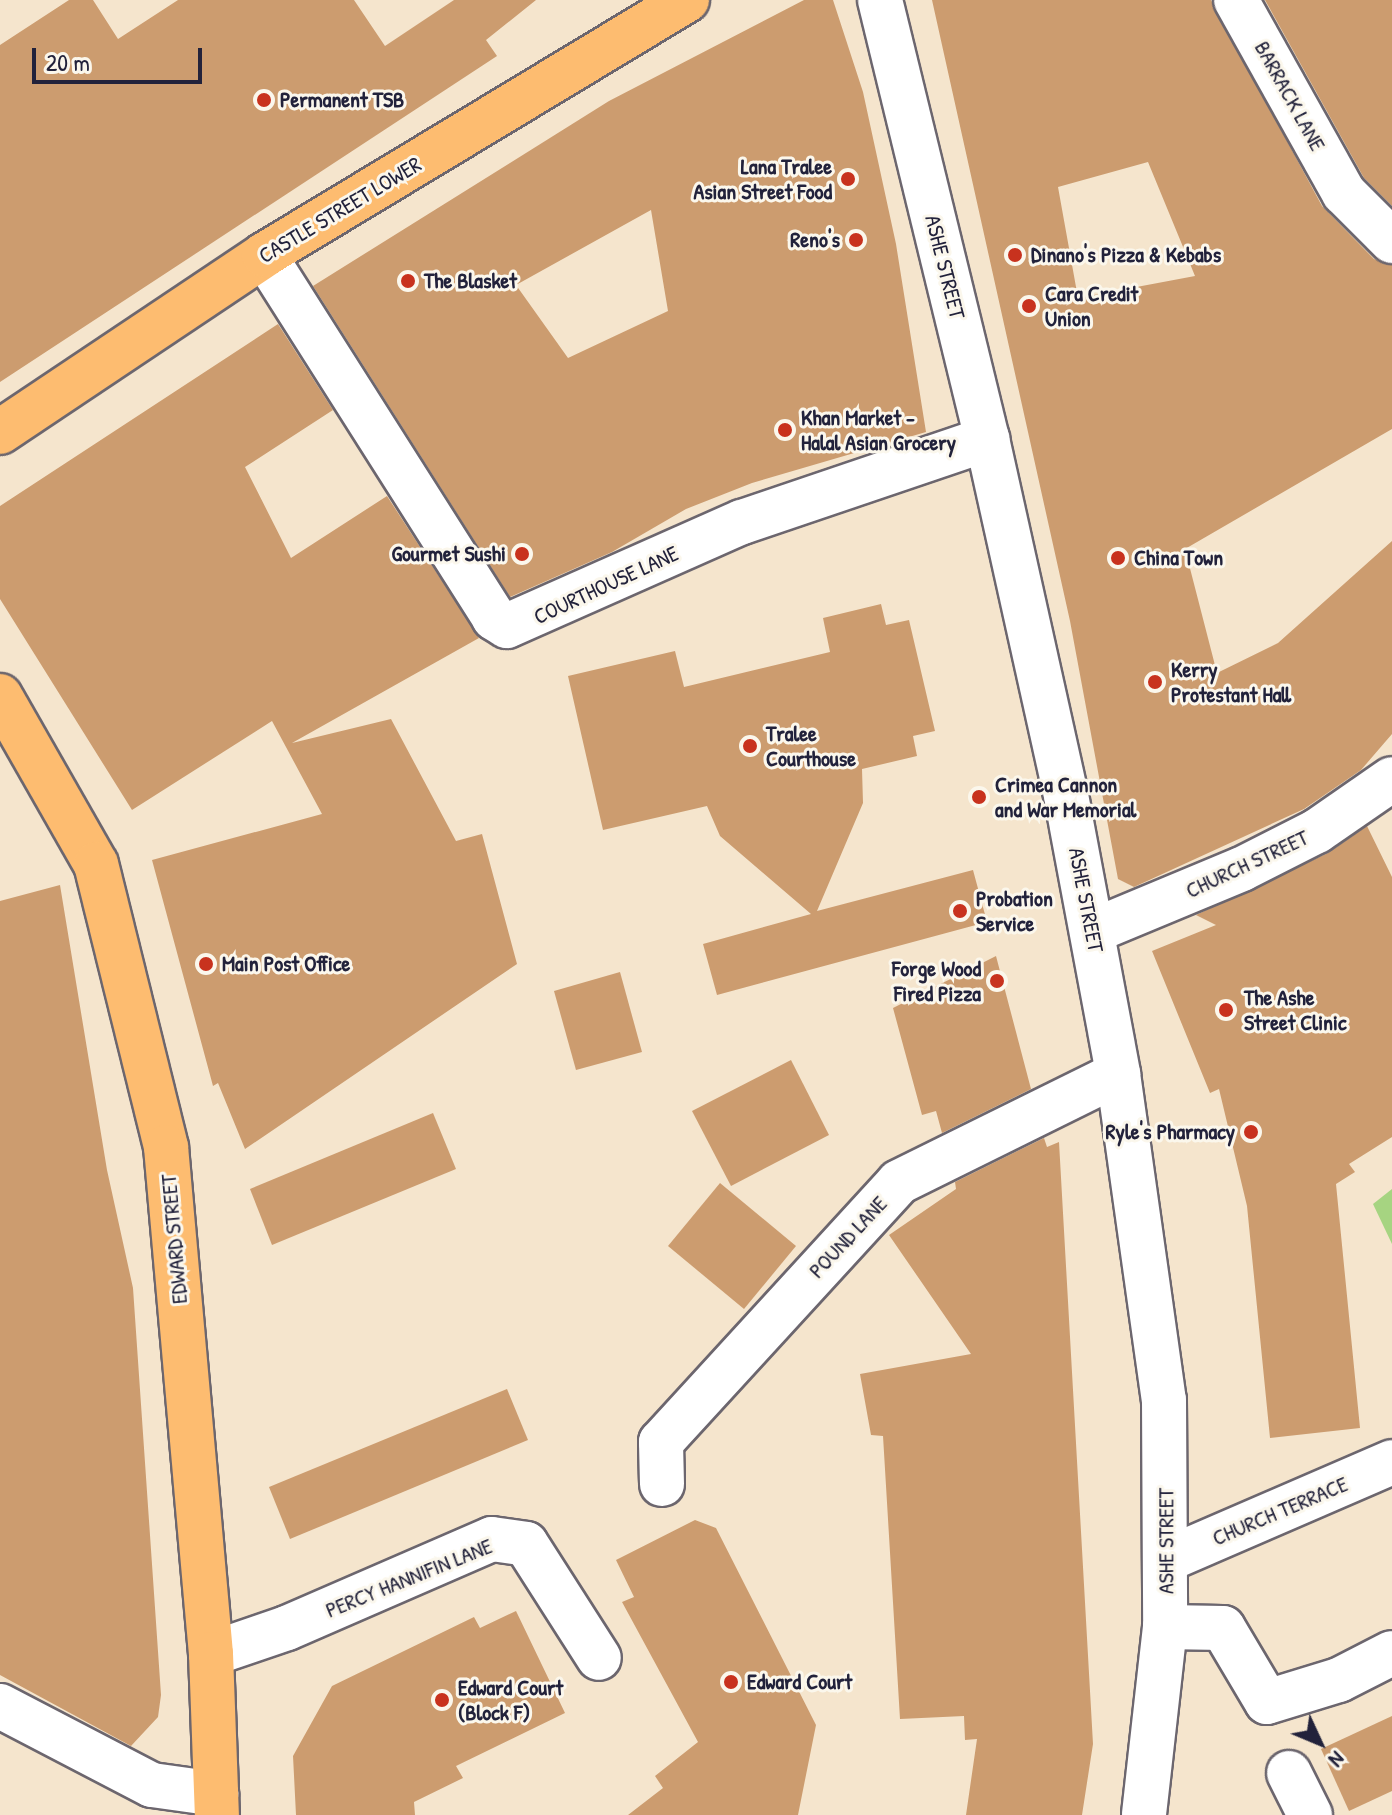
<!DOCTYPE html>
<html>
<head>
<meta charset="utf-8">
<style>
  body { margin:0 }
  #map { position:relative; width:1392px; height:1815px; overflow:hidden; background:#f5e5cd; font-family:"Patrick Hand",sans-serif }
  div>[style] { position:absolute }
  .green>* { inset:0; background:#a6d481 }
  .building>* { inset:0; background:#cc9c6f }
  .roads { filter:drop-shadow(2px 0 #6c666e) drop-shadow(-2px 0 #6c666e) drop-shadow(0 2px #6c666e) drop-shadow(0 -2px #6c666e) }
  .minor>* { height:44px; margin:-22px; padding:0 22px; transform-origin:22px; border-radius:22px; background:#fff }
  .major>* { height:44px; margin:-22px; padding:0 22px; transform-origin:22px; border-radius:22px; background:#fdbc70 }
  .dots>* { width:22px; height:22px; translate:-50% -50%; box-sizing:border-box; border:4px solid #fbf7ec; border-radius:50% }
  span { translate:-50% -50%; white-space:nowrap; text-align:center; line-height:1.15; -webkit-text-stroke:6px #fbf7ec; paint-order:stroke }
  .street-label { font-size:22px; color:#22223b }
  .poi-label { font-size:22px; color:#22223b; font-weight:700 }
  .left { translate:0 -50%; text-align:left }
  .right { translate:-100% -50%; text-align:right }
  .north { position:absolute; left:1280px; top:1703px; width:80px; height:80px; -webkit-text-stroke:6px #fbf7ec; paint-order:stroke; rotate:134deg; font-size:22px; font-weight:700; line-height:32px; text-align:center; color:#22223b }
  .north::after { content:''; display:block; margin:auto; width:28px; height:36px; background:#22223b; clip-path:polygon(50% 0,100% 100%,50% 72%,0 100%) }
  .scale { position:absolute; left:32px; top:48px; width:170px; height:36px; box-sizing:border-box; border:4px solid #22223b; border-top:0; padding-left:10px; font-size:24px; line-height:28px; white-space:nowrap; color:#22223b; -webkit-text-stroke:6px #fbf7ec; paint-order:stroke }
</style>
</head>
<body>
<div id="map">
  <div class="green">
    <i style="clip-path:polygon(1392px 1189px,1392px 1244px,1373px 1204px)"></i>
  </div>
  <div class="building">
    <i style="clip-path:polygon(69px 0,93px 0,118px 39px,178px 0,354px 0,385px 46px,454px 0,536px 0,486px 40px,497px 56px,0 382px,0 45px)"></i>
    <i style="clip-path:polygon(evenodd,804px 0,833px 0,863px 92px,896px 244px,926px 432px,752px 483px,686px 509px,612px 552px,510px 597px,313px 286px,609px 101px,804px 0,651px 210px,668px 311px,568px 358px,516px 285px,651px 210px)"></i>
    <i style="clip-path:polygon(evenodd,932px 0,1211px 0,1322px 206px,1374px 259px,1392px 265px,1392px 429px,1185px 549px,1217px 673px,1278px 643px,1392px 541px,1392px 734px,1361px 770px,1304px 809px,1134px 887px,1118px 879px,1070px 621px,932px 0,1148px 162px,1195px 276px,1078px 298px,1058px 187px,1148px 162px)"></i>
    <i style="clip-path:polygon(1265px 0,1392px 0,1392px 206px,1364px 178px)"></i>
    <i style="clip-path:polygon(278px 324px,333px 410px,245px 467px,291px 558px,387px 496px,479px 638px,292px 743px,391px 719px,456px 841px,482px 834px,517px 964px,245px 1149px,218px 1083px,213px 1086px,152px 860px,322px 814px,272px 721px,132px 810px,0 599px,0 506px)"></i>
    <i style="clip-path:polygon(881px 604px,886px 625px,909px 620px,935px 731px,913px 736px,917px 756px,862px 769px,863px 803px,817px 911px,973px 870px,987px 922px,717px 995px,703px 944px,811px 914px,720px 836px,707px 806px,603px 830px,568px 676px,675px 651px,684px 687px,830px 652px,823px 618px)"></i>
    <i style="clip-path:polygon(1367px 826px,1392px 877px,1392px 1137px,1349px 1164px,1355px 1172px,1336px 1184px,1360px 1428px,1270px 1438px,1247px 1206px,1219px 1089px,1210px 1093px,1152px 951px,1216px 925px,1196px 915px,1328px 853px)"></i>
    <i style="clip-path:polygon(60px 885px,107px 1170px,133px 1288px,161px 1695px,158px 1717px,131px 1746px,0 1675px,0 901px)"></i>
    <i style="clip-path:polygon(996px 956px,1031px 1089px,942px 1133px,936px 1111px,922px 1115px,893px 1008px)"></i>
    <i style="clip-path:polygon(620px 972px,642px 1052px,576px 1070px,554px 991px)"></i>
    <i style="clip-path:polygon(791px 1060px,829px 1135px,731px 1186px,692px 1111px)"></i>
    <i style="clip-path:polygon(433px 1113px,456px 1169px,272px 1245px,250px 1189px)"></i>
    <i style="clip-path:polygon(1044px 1138px,1047px 1147px,1059px 1142px,1093px 1744px,1082px 1815px,966px 1815px,977px 1739px,965px 1740px,964px 1716px,900px 1719px,883px 1436px,871px 1435px,860px 1374px,971px 1354px,889px 1235px,956px 1189px,955px 1182px)"></i>
    <i style="clip-path:polygon(720px 1183px,796px 1246px,744px 1309px,668px 1246px)"></i>
    <i style="clip-path:polygon(507px 1389px,528px 1440px,290px 1539px,269px 1487px)"></i>
    <i style="clip-path:polygon(695px 1520px,716px 1528px,816px 1725px,798px 1815px,628px 1815px,663px 1788px,655px 1776px,698px 1742px,622px 1602px,634px 1597px,616px 1560px)"></i>
    <i style="clip-path:polygon(516px 1611px,565px 1713px,456px 1766px,463px 1778px,414px 1802px,415px 1815px,296px 1815px,293px 1756px,332px 1686px,474px 1617px,480px 1628px)"></i>
    <i style="clip-path:polygon(1392px 1716px,1392px 1791px,1349px 1811px,1321px 1749px)"></i>
  </div>
  <div class="roads">
    <div class="minor">
      <i style="left:880px;top:0;width:452px;rotate:76.3deg"></i>
      <i style="left:987px;top:439px;width:365px;rotate:77.5deg"></i>
      <i style="left:1066px;top:795px;width:284px;rotate:79.4deg"></i>
      <i style="left:1118px;top:1074px;width:329px;rotate:82deg"></i>
      <i style="left:1164px;top:1400px;width:227px;rotate:89.7deg"></i>
      <i style="left:1165px;top:1627px;width:189px;rotate:96.4deg"></i>
      <i style="left:1236px;top:0;width:221px;rotate:60.8deg"></i>
      <i style="left:1344px;top:193px;width:68px;rotate:45deg"></i>
      <i style="left:264px;top:255px;width:430px;rotate:57.6deg"></i>
      <i style="left:494px;top:618px;width:15px;rotate:32deg"></i>
      <i style="left:507px;top:626px;width:257px;rotate:-23.9deg"></i>
      <i style="left:742px;top:522px;width:259px;rotate:-18.7deg"></i>
      <i style="left:1093px;top:931px;width:161px;rotate:-22.6deg"></i>
      <i style="left:1242px;top:869px;width:84px;rotate:-26.9deg"></i>
      <i style="left:1317px;top:831px;width:91px;rotate:-34.7deg"></i>
      <i style="left:662px;top:1484px;width:42px;rotate:-91.4deg"></i>
      <i style="left:661px;top:1442px;width:352px;rotate:-47.5deg"></i>
      <i style="left:899px;top:1182px;width:244px;rotate:-26.3deg"></i>
      <i style="left:1168px;top:1559px;width:244px;rotate:-23.4deg"></i>
      <i style="left:1165px;top:1627px;width:58px;rotate:1deg"></i>
      <i style="left:1223px;top:1628px;width:86px;rotate:59.3deg"></i>
      <i style="left:1267px;top:1702px;width:75px;rotate:-17deg"></i>
      <i style="left:1339px;top:1680px;width:59px;rotate:-27deg"></i>
      <i style="left:211px;top:1654px;width:80px;rotate:-18.9deg"></i>
      <i style="left:287px;top:1628px;width:223px;rotate:-23.5deg"></i>
      <i style="left:492px;top:1539px;width:34px;rotate:8deg"></i>
      <i style="left:526px;top:1544px;width:135px;rotate:57.4deg"></i>
      <i style="left:0;top:1706px;width:171px;rotate:27.5deg"></i>
      <i style="left:152px;top:1785px;width:65px;rotate:8deg"></i>
      <i style="left:1289px;top:1773px;width:47px;rotate:63.4deg"></i>
    </div>
    <div class="major">
      <i style="left:0;top:432px;width:318px;rotate:-33.8deg"></i>
      <i style="left:264px;top:255px;width:494px;rotate:-31.1deg"></i>
      <i style="left:0;top:696px;width:193px;rotate:60.3deg"></i>
      <i style="left:96px;top:864px;width:292px;rotate:76.1deg"></i>
      <i style="left:166px;top:1147px;width:509px;rotate:84.93deg"></i>
      <i style="left:211px;top:1654px;width:161px;rotate:87.9deg"></i>
    </div>
  </div>
  <div class="dots">
    <i style="left:264px;top:100px;background:#c8321e"></i>
    <i style="left:848px;top:179px;background:#c8321e"></i>
    <i style="left:856px;top:240px;background:#c8321e"></i>
    <i style="left:1015px;top:255px;background:#c8321e"></i>
    <i style="left:408px;top:281px;background:#c8321e"></i>
    <i style="left:1029px;top:306px;background:#c8321e"></i>
    <i style="left:785px;top:430px;background:#c8321e"></i>
    <i style="left:522px;top:554px;background:#c8321e"></i>
    <i style="left:1118px;top:558px;background:#c8321e"></i>
    <i style="left:1155px;top:682px;background:#c8321e"></i>
    <i style="left:750px;top:746px;background:#c8321e"></i>
    <i style="left:979px;top:797px;background:#c8321e"></i>
    <i style="left:960px;top:911px;background:#c8321e"></i>
    <i style="left:206px;top:964px;background:#c8321e"></i>
    <i style="left:997px;top:981px;background:#c8321e"></i>
    <i style="left:1226px;top:1010px;background:#c8321e"></i>
    <i style="left:1251px;top:1132px;background:#c8321e"></i>
    <i style="left:731px;top:1682px;background:#c8321e"></i>
    <i style="left:442px;top:1700px;background:#c8321e"></i>
  </div>
  <div class="street-label">
    <span style="left:1290px;top:96px;rotate:61deg">BARRACK LANE</span>
    <span style="left:340px;top:210px;rotate:-31deg">CASTLE STREET LOWER</span>
    <span style="left:945px;top:267px;rotate:76deg">ASHE STREET</span>
    <span style="left:606px;top:585px;rotate:-25deg">COURTHOUSE LANE</span>
    <span style="left:1247px;top:864px;rotate:-25deg">CHURCH STREET</span>
    <span style="left:1086px;top:900px;rotate:79deg">ASHE STREET</span>
    <span style="left:848px;top:1237px;rotate:-47deg">POUND LANE</span>
    <span style="left:174px;top:1239px;rotate:-95deg">EDWARD STREET</span>
    <span style="left:1280px;top:1511px;rotate:-23deg">CHURCH TERRACE</span>
    <span style="left:1166px;top:1541px;rotate:-90deg">ASHE STREET</span>
    <span style="left:409px;top:1578px;rotate:-22deg">PERCY HANNIFIN LANE</span>
  </div>
  <div class="poi-label">
    <span class="left" style="left:280px;top:100px">Permanent TSB</span>
    <span class="right" style="left:832px;top:179px">Lana Tralee<br>Asian Street Food</span>
    <span class="right" style="left:840px;top:240px">Reno's</span>
    <span class="left" style="left:1031px;top:255px">Dinano's Pizza &amp; Kebabs</span>
    <span class="left" style="left:424px;top:281px">The Blasket</span>
    <span class="left" style="left:1045px;top:306px">Cara Credit<br>Union</span>
    <span class="left" style="left:801px;top:430px">Khan Market -<br>Halal Asian Grocery</span>
    <span class="right" style="left:506px;top:554px">Gourmet Sushi</span>
    <span class="left" style="left:1134px;top:558px">China Town</span>
    <span class="left" style="left:1171px;top:682px">Kerry<br>Protestant Hall</span>
    <span class="left" style="left:766px;top:746px">Tralee<br>Courthouse</span>
    <span class="left" style="left:995px;top:797px">Crimea Cannon<br>and War Memorial</span>
    <span class="left" style="left:976px;top:911px">Probation<br>Service</span>
    <span class="left" style="left:222px;top:964px">Main Post Office</span>
    <span class="right" style="left:981px;top:981px">Forge Wood<br>Fired Pizza</span>
    <span class="left" style="left:1244px;top:1010px">The Ashe<br>Street Clinic</span>
    <span class="right" style="left:1235px;top:1132px">Ryle's Pharmacy</span>
    <span class="left" style="left:747px;top:1682px">Edward Court</span>
    <span class="left" style="left:458px;top:1700px">Edward Court<br>(Block F)</span>
  </div>
  <div class="north">N</div>
  <div class="scale">20 m</div>
</div>
</body>
</html>
